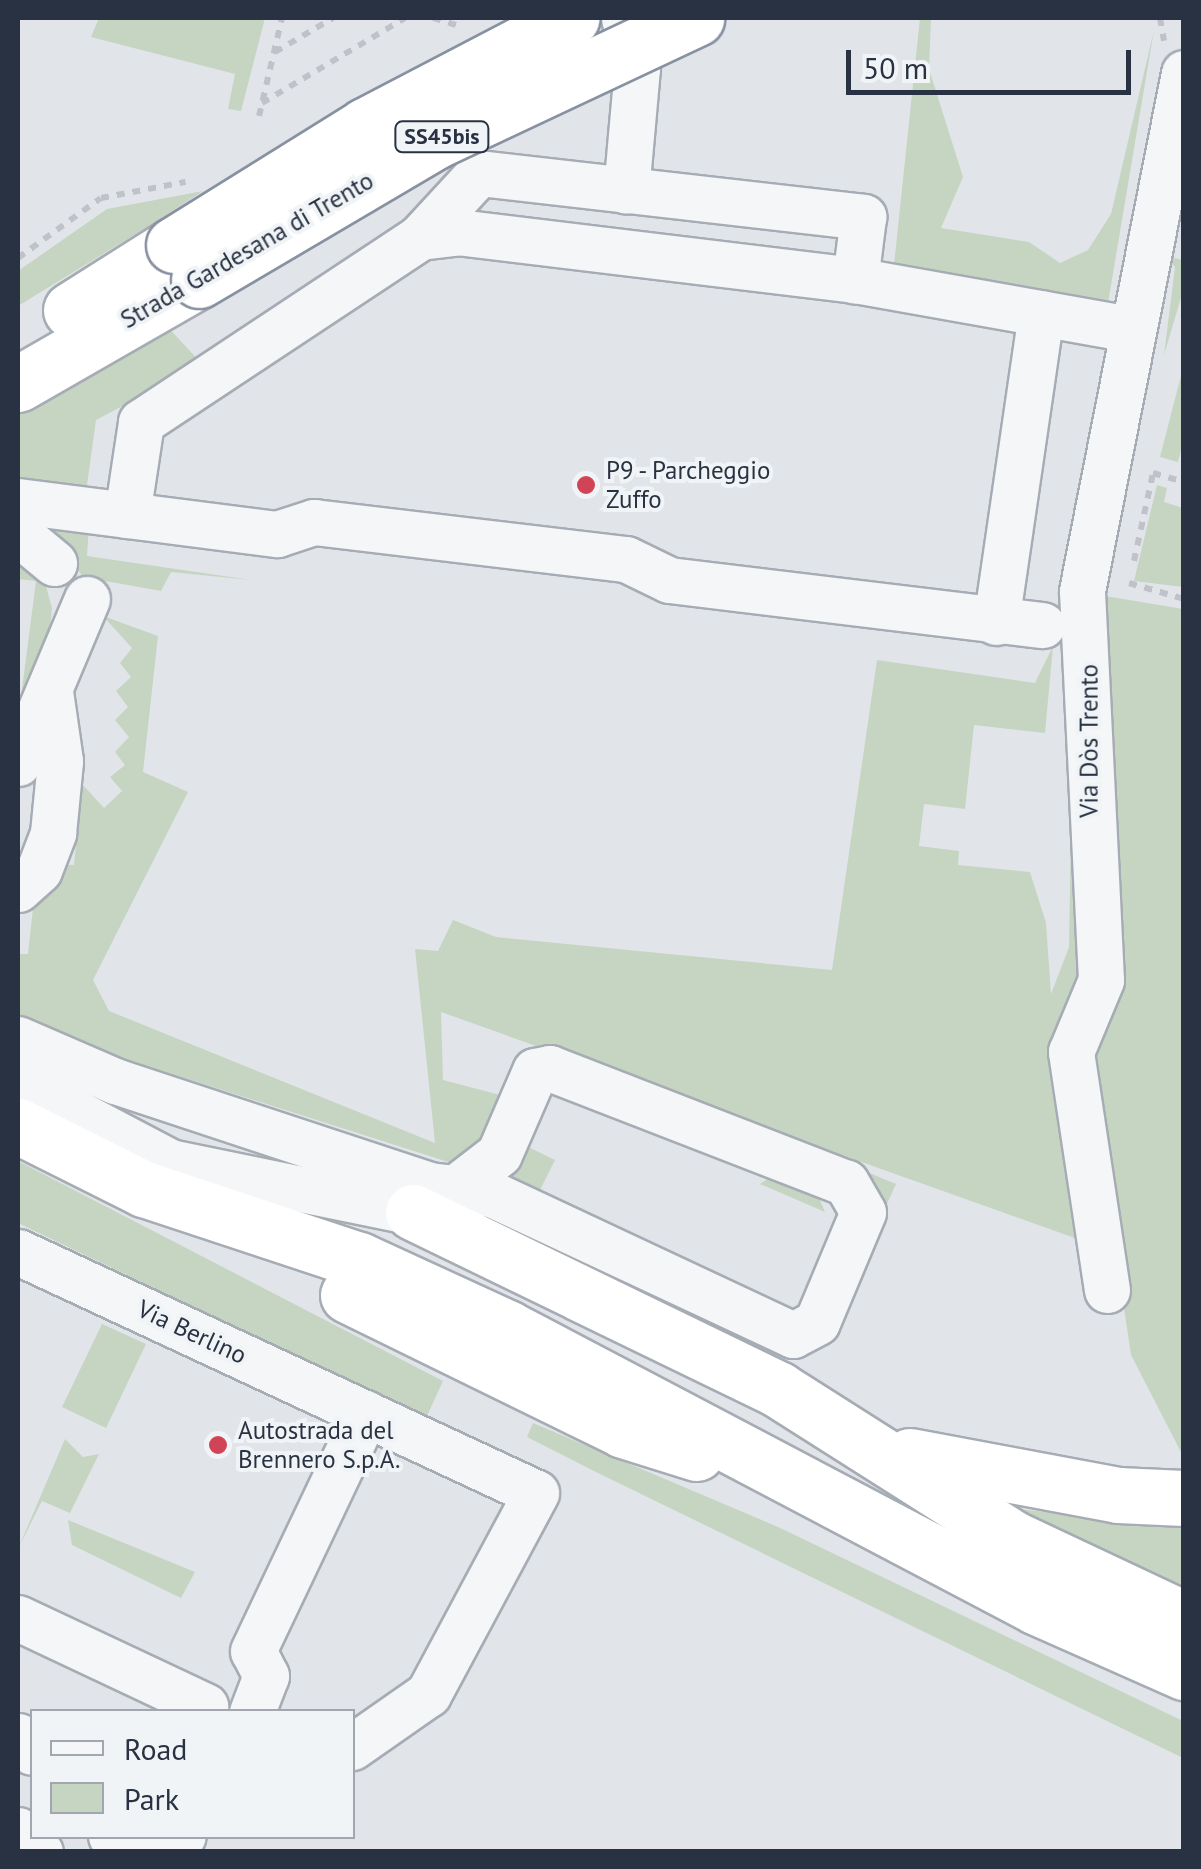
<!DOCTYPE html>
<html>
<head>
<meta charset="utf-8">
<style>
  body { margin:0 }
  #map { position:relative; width:1201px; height:1869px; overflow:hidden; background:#e1e5ea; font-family:"PT Sans",sans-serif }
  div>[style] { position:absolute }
  .green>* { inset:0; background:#c6d4c2 }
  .path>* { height:6px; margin-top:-3px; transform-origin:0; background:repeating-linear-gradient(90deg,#bfc3c9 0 8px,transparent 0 16px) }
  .roads { filter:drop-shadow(2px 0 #a6acb4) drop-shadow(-2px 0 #a6acb4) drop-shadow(0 2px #a6acb4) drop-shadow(0 -2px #a6acb4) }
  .minor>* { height:45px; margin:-22.5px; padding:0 22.5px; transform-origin:22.5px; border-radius:22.5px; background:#f4f6f8 }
  .highway>* { height:55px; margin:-27.5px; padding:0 27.5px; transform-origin:27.5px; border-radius:27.5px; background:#fff }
  .bridges { filter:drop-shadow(2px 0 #8891a1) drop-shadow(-2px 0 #8891a1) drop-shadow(0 2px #8891a1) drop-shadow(0 -2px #8891a1) }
  .highway-bridge>* { height:55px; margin:-27.5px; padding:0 27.5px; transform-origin:27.5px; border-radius:27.5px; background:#fff }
  .dots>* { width:28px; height:28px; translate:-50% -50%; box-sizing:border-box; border:5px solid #f1f4f7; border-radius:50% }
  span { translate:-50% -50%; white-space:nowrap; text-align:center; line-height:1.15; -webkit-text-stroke:8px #f1f4f7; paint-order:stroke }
  .shield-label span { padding:2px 8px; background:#f1f4f7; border:2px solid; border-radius:8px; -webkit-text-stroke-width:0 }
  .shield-label { font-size:22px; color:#293242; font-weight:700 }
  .street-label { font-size:25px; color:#293242 }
  .poi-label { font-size:25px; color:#293242 }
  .left { translate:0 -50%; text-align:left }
  .frame { position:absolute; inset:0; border:20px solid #293242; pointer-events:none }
  .legend { position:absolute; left:30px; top:1709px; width:325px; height:130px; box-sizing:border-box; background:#f1f4f7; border:2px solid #a1a6af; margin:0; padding:12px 18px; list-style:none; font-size:30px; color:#293242 }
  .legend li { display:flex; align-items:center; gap:20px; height:50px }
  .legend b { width:50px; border:2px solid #a1a6af }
  .scale { position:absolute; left:846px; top:50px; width:285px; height:45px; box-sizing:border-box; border:5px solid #293242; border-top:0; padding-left:12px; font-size:30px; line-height:35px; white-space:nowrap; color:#293242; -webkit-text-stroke:8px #f1f4f7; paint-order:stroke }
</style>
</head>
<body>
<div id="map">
  <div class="green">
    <i style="clip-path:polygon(99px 18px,265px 18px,241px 111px,228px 109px,235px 74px,91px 37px)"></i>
    <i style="clip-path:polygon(920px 18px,931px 18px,929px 69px,963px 177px,941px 228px,1029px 242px,1060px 263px,1088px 250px,1111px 214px,1154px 30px,1108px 303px,894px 265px)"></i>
    <i style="clip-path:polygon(203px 191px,160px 219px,18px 306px,18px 271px,107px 209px)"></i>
    <i style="clip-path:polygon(1165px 256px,1183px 260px,1183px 291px,1164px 355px,1175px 267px)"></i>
    <i style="clip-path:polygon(164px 323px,202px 364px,96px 420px,86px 492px,18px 487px,18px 412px)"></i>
    <i style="clip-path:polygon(1183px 368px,1183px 442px,1178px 462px,1160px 457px)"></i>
    <i style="clip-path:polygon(1157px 485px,1167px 488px,1164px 502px,1183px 508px,1183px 587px,1134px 581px)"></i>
    <i style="clip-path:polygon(45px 522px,89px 525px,87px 556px,251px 580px,171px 572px,161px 591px,83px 577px)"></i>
    <i style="clip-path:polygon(18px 546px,41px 568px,52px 608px,50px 630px,18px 720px,36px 581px,18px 579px)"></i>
    <i style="clip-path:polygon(1093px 594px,1183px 609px,1183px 1456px,1131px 1355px,1109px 1207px,1093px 1053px)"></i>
    <i style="clip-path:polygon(103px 616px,158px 636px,143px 772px,188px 792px,93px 980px,109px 1011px,435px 1143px,415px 949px,438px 951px,453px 920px,496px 937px,832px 970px,877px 660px,1035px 683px,1053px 646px,1045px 733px,974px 725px,965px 809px,924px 804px,919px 846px,959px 851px,958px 865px,1030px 872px,1046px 923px,1051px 994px,1069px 947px,1073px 711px,1086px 1242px,441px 1012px,443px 1080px,504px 1096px,467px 1168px,119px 1057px,18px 1014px,18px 954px,28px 954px,35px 890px,55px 865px,74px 865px,82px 784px,104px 808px,122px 791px,110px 777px,125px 765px,115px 752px,129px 737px,115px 720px,128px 707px,116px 691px,131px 677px,120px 663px,132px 648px)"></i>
    <i style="clip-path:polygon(520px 1143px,555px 1160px,538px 1194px,503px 1177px)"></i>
    <i style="clip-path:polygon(18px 1161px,443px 1381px,426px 1418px,18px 1223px)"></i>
    <i style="clip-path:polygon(850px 1165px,896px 1184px,885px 1208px)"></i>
    <i style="clip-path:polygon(769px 1178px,819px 1198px,825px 1212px,760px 1184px)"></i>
    <i style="clip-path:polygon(102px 1324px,146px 1344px,106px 1428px,62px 1407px)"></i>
    <i style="clip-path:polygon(533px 1423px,778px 1527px,1183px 1721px,1183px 1758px,598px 1473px,527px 1437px)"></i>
    <i style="clip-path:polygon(65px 1439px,83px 1457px,99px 1454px,70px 1513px,42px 1501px,18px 1549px)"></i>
    <i style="clip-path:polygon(1008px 1508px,1183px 1527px,1183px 1602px)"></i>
    <i style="clip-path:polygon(68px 1520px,195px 1572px,181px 1598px,72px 1545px)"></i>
  </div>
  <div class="path">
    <i style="left:433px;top:18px;width:28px;rotate:17deg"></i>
    <i style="left:1160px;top:18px;width:23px;rotate:80deg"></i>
    <i style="left:275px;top:52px;width:67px;rotate:-30.4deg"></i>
    <i style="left:262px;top:103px;width:166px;rotate:-30.7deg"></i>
    <i style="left:259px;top:116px;width:101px;rotate:-76.8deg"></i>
    <i style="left:18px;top:258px;width:102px;rotate:-35.9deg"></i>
    <i style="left:101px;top:198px;width:86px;rotate:-10.8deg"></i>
    <i style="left:1134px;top:561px;width:90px;rotate:-77.8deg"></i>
    <i style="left:1153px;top:473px;width:32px;rotate:16deg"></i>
    <i style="left:1129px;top:583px;width:57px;rotate:16.2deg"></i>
  </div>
  <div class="roads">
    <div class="minor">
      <i style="left:624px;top:18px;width:52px;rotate:75.4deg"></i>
      <i style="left:637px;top:68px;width:123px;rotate:95.1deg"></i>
      <i style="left:420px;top:237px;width:87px;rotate:-47.3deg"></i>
      <i style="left:479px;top:173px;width:387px;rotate:6.5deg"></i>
      <i style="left:863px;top:217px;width:64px;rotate:97.2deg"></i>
      <i style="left:18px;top:501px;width:261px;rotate:7.3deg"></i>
      <i style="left:277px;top:534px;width:39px;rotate:-18deg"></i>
      <i style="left:314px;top:522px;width:314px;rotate:6.8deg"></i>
      <i style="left:626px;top:559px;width:48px;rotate:26deg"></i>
      <i style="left:669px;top:580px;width:376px;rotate:6.9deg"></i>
      <i style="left:127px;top:515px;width:94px;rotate:-81.4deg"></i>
      <i style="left:141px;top:422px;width:335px;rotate:-33.5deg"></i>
      <i style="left:420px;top:237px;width:38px;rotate:-7deg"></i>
      <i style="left:458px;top:232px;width:400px;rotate:6.9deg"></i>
      <i style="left:855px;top:280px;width:279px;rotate:10.1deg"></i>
      <i style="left:18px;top:533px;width:47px;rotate:39.8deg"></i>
      <i style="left:996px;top:622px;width:312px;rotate:-81.7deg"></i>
      <i style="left:18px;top:763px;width:178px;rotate:-67.2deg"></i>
      <i style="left:18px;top:889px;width:28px;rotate:-42deg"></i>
      <i style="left:39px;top:870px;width:40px;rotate:-69deg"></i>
      <i style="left:53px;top:833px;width:72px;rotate:-84.4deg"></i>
      <i style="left:60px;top:761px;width:70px;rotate:-98.2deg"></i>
      <i style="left:18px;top:1039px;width:106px;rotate:23.4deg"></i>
      <i style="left:115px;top:1081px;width:331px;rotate:18.3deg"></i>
      <i style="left:429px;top:1185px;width:26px;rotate:7deg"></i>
      <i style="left:455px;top:1188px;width:40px;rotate:10deg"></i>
      <i style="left:494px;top:1195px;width:330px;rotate:25.1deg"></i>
      <i style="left:793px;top:1335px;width:27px;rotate:-28deg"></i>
      <i style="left:817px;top:1322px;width:119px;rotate:-67.3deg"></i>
      <i style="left:863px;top:1212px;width:34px;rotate:-120deg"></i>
      <i style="left:846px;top:1183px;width:318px;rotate:-158.8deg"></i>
      <i style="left:550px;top:1068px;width:15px;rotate:169deg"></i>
      <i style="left:535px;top:1071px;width:90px;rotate:113.4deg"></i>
      <i style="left:499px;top:1154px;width:56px;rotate:142.3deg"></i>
      <i style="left:455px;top:1188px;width:39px;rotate:143deg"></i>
      <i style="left:424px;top:1211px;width:11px;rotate:175deg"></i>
      <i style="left:413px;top:1212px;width:248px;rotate:-168.4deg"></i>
      <i style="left:170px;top:1162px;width:172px;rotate:-152.2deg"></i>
      <i style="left:18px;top:1252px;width:571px;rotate:24.95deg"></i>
      <i style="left:536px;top:1493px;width:228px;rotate:118.2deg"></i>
      <i style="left:428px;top:1694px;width:93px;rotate:145.1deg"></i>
      <i style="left:1107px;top:1290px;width:241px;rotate:-98.6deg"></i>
      <i style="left:1071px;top:1052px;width:78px;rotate:-67.4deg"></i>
      <i style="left:1101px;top:980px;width:389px;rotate:-92.8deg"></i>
      <i style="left:1082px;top:591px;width:528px;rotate:-78.86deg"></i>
      <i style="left:18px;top:1618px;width:207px;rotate:25.2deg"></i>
      <i style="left:252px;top:1712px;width:39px;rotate:-69deg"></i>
      <i style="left:266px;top:1676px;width:28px;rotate:-117deg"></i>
      <i style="left:253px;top:1651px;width:263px;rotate:-64.6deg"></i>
      <i style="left:18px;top:1736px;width:21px;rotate:49deg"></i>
      <i style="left:18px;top:1830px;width:31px;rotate:45deg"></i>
      <i style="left:111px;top:1836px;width:26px;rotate:39deg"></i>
      <i style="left:155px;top:1852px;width:32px;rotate:-30deg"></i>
    </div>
    <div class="highway">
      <i style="left:71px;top:310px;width:122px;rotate:-32.3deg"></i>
      <i style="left:18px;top:384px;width:209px;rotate:-29.9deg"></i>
      <i style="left:18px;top:1126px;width:141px;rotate:26.6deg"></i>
      <i style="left:144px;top:1189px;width:226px;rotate:18.3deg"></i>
      <i style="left:359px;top:1260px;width:163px;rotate:24.7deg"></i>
      <i style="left:507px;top:1328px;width:599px;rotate:27.76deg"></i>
      <i style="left:1037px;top:1607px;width:161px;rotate:23.9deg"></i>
      <i style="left:413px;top:1212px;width:407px;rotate:25.9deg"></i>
      <i style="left:779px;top:1390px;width:276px;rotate:32.4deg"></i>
      <i style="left:1012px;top:1538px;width:190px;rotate:25.2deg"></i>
      <i style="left:348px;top:1295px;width:306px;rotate:26.1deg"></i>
      <i style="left:623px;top:1430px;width:77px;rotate:17.3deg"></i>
      <i style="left:910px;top:1456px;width:212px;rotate:10.6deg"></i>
      <i style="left:1118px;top:1495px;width:66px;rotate:2.6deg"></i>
    </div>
  </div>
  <div class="bridges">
    <div class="highway-bridge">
      <i style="left:174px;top:245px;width:225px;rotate:-31.9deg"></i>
      <i style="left:365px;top:126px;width:233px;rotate:-27.6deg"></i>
      <i style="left:199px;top:280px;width:272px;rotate:-30.5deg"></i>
      <i style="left:433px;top:142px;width:291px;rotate:-25.2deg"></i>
    </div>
  </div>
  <div class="dots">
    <i style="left:586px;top:485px;background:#d14455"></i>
    <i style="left:218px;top:1445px;background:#d14455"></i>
  </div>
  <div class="shield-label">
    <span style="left:442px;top:137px">SS45bis</span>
  </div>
  <div class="street-label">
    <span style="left:247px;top:250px;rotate:-30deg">Strada Gardesana di Trento</span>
    <span style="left:1089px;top:741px;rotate:-90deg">Via Dòs Trento</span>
    <span style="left:192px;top:1332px;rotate:25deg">Via Berlino</span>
  </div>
  <div class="poi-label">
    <span class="left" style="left:606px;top:485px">P9 - Parcheggio<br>Zuffo</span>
    <span class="left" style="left:238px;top:1445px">Autostrada del<br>Brennero S.p.A.</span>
  </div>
  <div class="frame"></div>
  <ul class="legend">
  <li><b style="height:12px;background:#f4f6f8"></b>Road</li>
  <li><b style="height:28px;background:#c6d4c2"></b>Park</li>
  </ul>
  <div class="scale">50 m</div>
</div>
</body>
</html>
